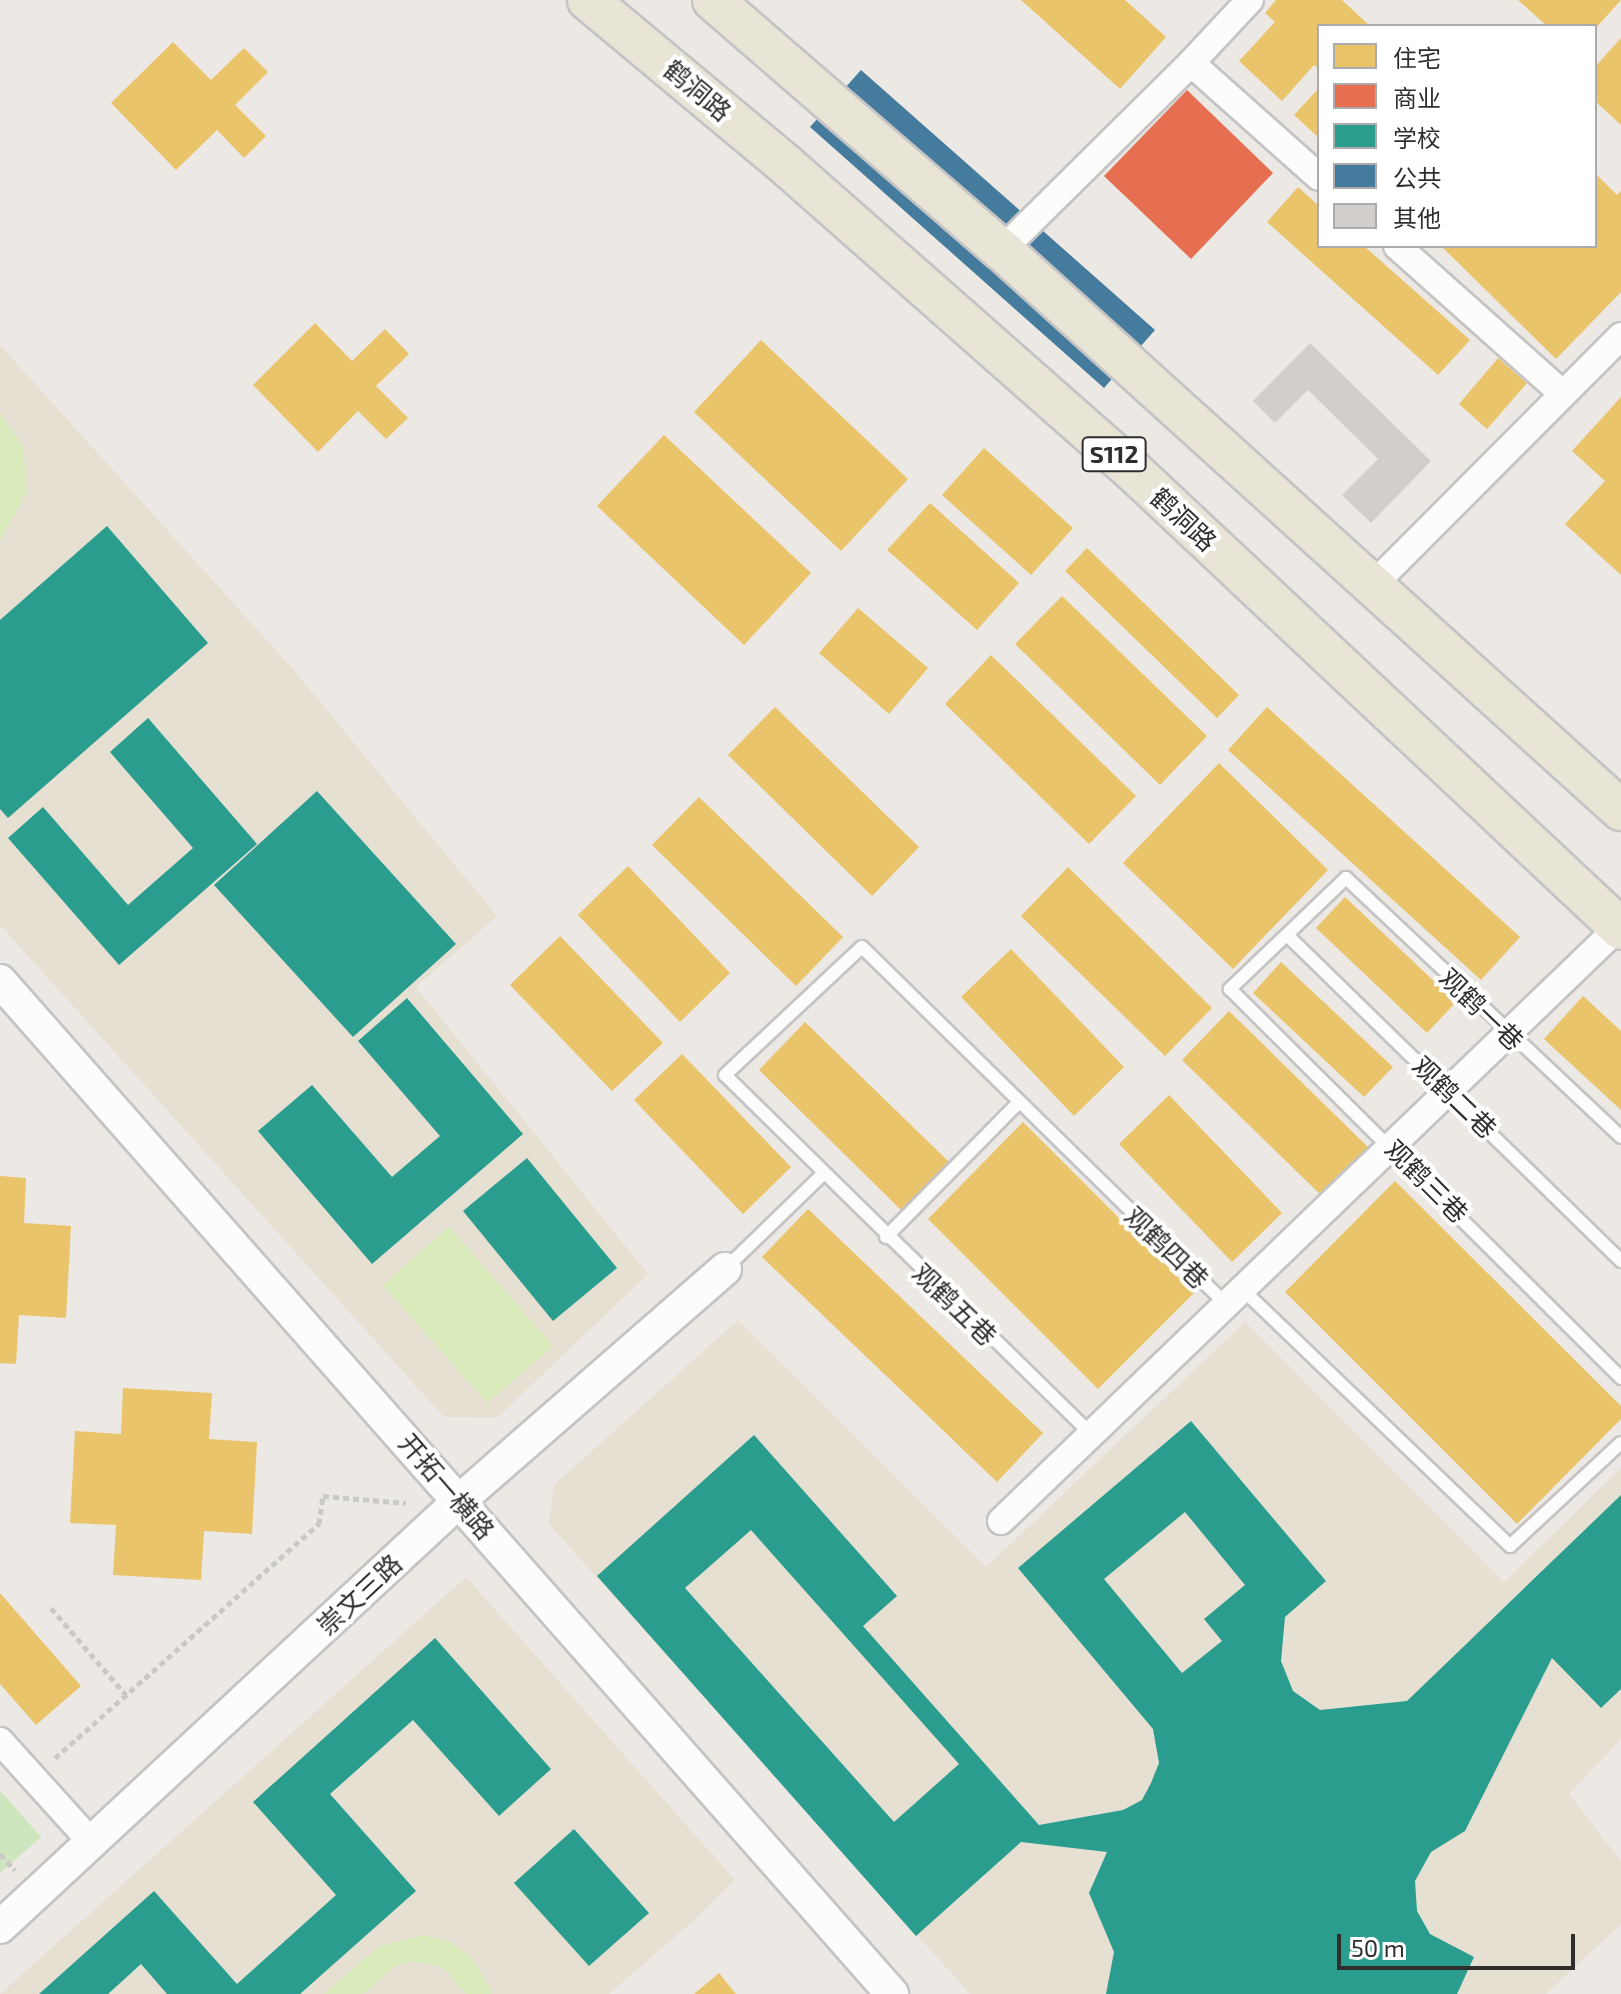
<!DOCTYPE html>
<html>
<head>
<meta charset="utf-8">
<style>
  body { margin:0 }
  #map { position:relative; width:1621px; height:1994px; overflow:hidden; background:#ece8e4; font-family:"Exo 2","Noto Sans SC",sans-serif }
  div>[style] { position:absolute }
  .education>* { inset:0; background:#e6e0d3 }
  .green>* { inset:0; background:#cee6be }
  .pitch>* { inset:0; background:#d9eabb }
  .homes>* { inset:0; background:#e9c46a }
  .shops>* { inset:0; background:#e76f51 }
  .schools>* { inset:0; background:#2a9d8f }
  .public>* { inset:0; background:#457b9d }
  .building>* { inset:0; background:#d1cecb }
  .path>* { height:5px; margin-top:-2.5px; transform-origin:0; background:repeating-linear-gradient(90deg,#c9c9c8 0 6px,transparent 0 10px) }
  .roads { filter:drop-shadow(2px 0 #c5c4c5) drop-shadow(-2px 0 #c5c4c5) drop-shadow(0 2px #c5c4c5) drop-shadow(0 -2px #c5c4c5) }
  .service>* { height:12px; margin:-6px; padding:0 6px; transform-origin:6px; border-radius:6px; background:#fcfcfb }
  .minor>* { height:26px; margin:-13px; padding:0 13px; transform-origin:13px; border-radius:13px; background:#fcfcfb }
  .tertiary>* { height:32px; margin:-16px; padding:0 16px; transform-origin:16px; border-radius:16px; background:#fcfcfb }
  .primary>* { height:40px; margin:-20px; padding:0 20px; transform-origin:20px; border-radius:20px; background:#e8e4d6 }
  span { translate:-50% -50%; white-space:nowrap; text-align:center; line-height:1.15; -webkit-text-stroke:8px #fff; paint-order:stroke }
  .shield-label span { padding:2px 6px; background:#fff; border:2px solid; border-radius:6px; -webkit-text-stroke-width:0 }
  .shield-label { font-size:24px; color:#2e2e2e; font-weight:700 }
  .street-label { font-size:26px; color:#2e2e2e }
  .legend { position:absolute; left:1317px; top:24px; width:280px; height:224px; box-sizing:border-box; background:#fff; border:2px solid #ababab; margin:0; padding:10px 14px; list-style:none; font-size:24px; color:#2e2e2e }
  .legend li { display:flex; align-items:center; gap:16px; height:40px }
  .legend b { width:40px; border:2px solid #ababab }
  .scale { position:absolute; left:1337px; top:1934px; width:238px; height:36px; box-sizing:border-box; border:4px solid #2e2e2e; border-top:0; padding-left:10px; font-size:24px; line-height:28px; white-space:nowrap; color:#2e2e2e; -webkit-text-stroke:6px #fff; paint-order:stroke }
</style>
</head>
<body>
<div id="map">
  <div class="education">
    <i style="clip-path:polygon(0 345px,292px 668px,497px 916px,416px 987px,648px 1274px,497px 1418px,444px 1417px,0 925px)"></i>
    <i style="clip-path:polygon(738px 1320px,986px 1567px,1245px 1322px,1504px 1582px,1621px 1468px,1621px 1739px,1569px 1794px,1621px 1861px,1621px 1924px,1546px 1994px,970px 1994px,549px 1524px,554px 1485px)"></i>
    <i style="clip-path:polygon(466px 1577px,735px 1880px,691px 1923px,609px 1994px,0 1994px)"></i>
  </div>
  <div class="green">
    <i style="clip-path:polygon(0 1790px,41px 1837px,0 1873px)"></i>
  </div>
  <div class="pitch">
    <i style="clip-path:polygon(0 413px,23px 447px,27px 492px,0 540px)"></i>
    <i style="clip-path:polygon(449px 1227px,553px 1346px,487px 1403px,383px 1285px)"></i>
    <i style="clip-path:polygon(423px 1935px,450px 1942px,473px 1959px,492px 1994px,466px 1994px,443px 1967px,411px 1961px,394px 1967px,363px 1994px,324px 1994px,378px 1947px)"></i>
  </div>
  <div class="homes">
    <i style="clip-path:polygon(1021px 0,1125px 0,1166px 37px,1120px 89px)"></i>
    <i style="clip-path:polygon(1276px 0,1342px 0,1370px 26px,1319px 26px,1319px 69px,1314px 65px,1282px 101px,1239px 61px,1275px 22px,1265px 13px)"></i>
    <i style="clip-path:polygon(1518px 0,1621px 0,1595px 29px,1547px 26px)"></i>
    <i style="clip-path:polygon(1621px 38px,1621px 125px,1595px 101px,1595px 67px)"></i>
    <i style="clip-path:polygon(173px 42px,211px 80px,244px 48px,268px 72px,235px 105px,266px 136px,244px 158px,217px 130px,176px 170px,111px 103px)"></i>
    <i style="clip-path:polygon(1319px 88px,1319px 138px,1294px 115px)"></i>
    <i style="clip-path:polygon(1595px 173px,1617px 195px,1621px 191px,1621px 292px,1556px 359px,1441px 246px,1595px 246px)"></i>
    <i style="clip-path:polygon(1298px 187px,1319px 206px,1319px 246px,1364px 246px,1470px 340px,1438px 375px,1267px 222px)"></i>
    <i style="clip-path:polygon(315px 323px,352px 361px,385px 329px,409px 354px,376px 386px,408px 418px,386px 439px,358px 411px,318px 452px,253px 385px)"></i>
    <i style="clip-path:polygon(761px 340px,908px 479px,841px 551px,694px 412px)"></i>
    <i style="clip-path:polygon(1498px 358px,1527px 383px,1487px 429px,1459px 404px)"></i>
    <i style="clip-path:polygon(1621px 397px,1621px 575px,1565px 524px,1605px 481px,1572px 451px)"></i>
    <i style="clip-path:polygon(664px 435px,811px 573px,744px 645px,597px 506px)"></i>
    <i style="clip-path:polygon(984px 448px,1073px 528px,1031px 575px,942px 495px)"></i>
    <i style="clip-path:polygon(930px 503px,1019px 583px,977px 630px,887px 550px)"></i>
    <i style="clip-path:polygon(1087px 548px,1239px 695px,1217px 718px,1065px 571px)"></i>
    <i style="clip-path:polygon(1062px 596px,1207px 736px,1160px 785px,1015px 644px)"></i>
    <i style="clip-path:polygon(858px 608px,928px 668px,889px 714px,819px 653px)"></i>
    <i style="clip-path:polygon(991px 655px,1136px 796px,1089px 844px,945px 704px)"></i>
    <i style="clip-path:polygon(775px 707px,919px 847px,872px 896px,728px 755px)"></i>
    <i style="clip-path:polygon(1267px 707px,1520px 937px,1481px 980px,1228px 750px)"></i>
    <i style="clip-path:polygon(1219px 763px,1328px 870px,1233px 969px,1123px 863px)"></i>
    <i style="clip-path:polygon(699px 797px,843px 937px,796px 986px,652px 845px)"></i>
    <i style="clip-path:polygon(628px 866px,730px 973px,680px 1022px,578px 915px)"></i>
    <i style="clip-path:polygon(1068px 867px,1212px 1008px,1165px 1056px,1021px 916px)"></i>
    <i style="clip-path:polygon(1345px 897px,1456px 1002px,1427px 1033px,1316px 928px)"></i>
    <i style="clip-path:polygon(560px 936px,663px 1043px,612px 1091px,510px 985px)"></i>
    <i style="clip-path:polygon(1011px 949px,1124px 1067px,1074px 1116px,961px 997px)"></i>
    <i style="clip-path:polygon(1281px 962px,1393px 1067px,1364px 1097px,1253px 993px)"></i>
    <i style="clip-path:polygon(1583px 996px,1621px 1031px,1621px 1110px,1544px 1039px)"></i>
    <i style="clip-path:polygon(1229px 1011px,1373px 1152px,1326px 1200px,1182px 1060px)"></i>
    <i style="clip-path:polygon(805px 1022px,949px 1162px,902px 1211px,759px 1070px)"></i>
    <i style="clip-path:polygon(682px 1054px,791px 1167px,743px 1214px,634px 1100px)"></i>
    <i style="clip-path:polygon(1169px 1095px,1282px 1213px,1232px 1262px,1119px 1144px)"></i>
    <i style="clip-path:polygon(1023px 1122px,1194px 1293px,1098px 1389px,928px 1219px)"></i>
    <i style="clip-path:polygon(0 1176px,26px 1178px,24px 1223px,71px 1226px,66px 1318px,19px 1315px,16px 1364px,0 1363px)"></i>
    <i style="clip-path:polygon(1395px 1181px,1621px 1406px,1621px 1419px,1517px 1524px,1285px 1292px)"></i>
    <i style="clip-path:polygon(808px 1209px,1043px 1433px,997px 1482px,762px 1257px)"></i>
    <i style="clip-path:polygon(123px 1388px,212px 1393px,209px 1439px,257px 1442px,252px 1534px,204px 1531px,201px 1580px,113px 1575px,116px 1525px,70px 1523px,75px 1431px,121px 1434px)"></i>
    <i style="clip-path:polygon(0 1593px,81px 1686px,36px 1725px,0 1684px)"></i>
    <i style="clip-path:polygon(719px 1973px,736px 1994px,694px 1994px)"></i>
  </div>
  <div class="shops">
    <i style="clip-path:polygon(1187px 90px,1273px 173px,1191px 259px,1104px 176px)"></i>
  </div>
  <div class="schools">
    <i style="clip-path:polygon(107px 526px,208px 643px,8px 818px,0 809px,0 620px)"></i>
    <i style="clip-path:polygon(148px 718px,257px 844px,119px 965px,8px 838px,43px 807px,128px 905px,193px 848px,110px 752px)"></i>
    <i style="clip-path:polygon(317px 791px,456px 944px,353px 1037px,214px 885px)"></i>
    <i style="clip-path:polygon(407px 998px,523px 1134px,372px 1264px,258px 1131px,312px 1085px,392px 1177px,440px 1136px,358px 1041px)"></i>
    <i style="clip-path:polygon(527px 1158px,617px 1268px,553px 1321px,463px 1211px)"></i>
    <i style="clip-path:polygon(evenodd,1191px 1421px,1326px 1581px,1285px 1617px,1281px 1661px,1293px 1691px,1320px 1710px,1407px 1701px,1621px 1495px,1621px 1689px,1601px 1708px,1552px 1658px,1465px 1831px,1431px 1852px,1415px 1881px,1417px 1911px,1430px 1934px,1474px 1957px,1457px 1994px,1106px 1994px,1114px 1952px,1089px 1893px,1107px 1852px,1021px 1842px,916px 1936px,597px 1576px,754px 1435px,897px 1596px,863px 1626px,1039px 1825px,1123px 1810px,1142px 1800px,1151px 1783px,1159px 1763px,1153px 1729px,1018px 1568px,1191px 1421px,1185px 1512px,1245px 1585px,1204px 1619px,1222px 1641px,1182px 1673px,1104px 1579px,1185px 1512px,1191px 1421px,751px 1530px,959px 1764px,894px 1822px,685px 1588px,751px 1530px)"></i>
    <i style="clip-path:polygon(435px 1638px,551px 1769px,499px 1816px,413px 1720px,330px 1794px,416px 1891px,300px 1994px,167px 1994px,141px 1964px,108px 1994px,39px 1994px,154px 1891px,237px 1984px,336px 1895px,253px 1802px)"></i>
    <i style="clip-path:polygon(574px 1829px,649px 1913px,589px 1966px,514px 1883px)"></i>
  </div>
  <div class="public">
    <i style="clip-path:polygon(861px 70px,1155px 330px,1104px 388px,810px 127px)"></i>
  </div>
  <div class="building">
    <i style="clip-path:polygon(1310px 343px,1431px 461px,1371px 523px,1342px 495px,1378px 459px,1308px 390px,1275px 423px,1253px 401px)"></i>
  </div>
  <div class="path">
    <i style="left:51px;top:1608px;width:115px;rotate:49.2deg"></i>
    <i style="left:55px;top:1758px;width:353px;rotate:-41.6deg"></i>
    <i style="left:319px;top:1524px;width:28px;rotate:-82deg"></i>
    <i style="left:323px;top:1496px;width:83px;rotate:4.8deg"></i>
    <i style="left:0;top:1854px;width:22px;rotate:47deg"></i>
  </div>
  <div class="roads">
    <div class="service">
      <i style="left:1287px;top:935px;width:467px;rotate:44.3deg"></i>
      <i style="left:1621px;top:1137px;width:378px;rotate:-136.7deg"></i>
      <i style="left:1346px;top:878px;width:161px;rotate:136.3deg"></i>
      <i style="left:1230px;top:989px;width:552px;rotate:44.85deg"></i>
      <i style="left:886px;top:1237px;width:190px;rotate:-45.4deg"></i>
      <i style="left:725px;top:1269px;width:136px;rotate:-44.1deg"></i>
      <i style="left:1241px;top:1288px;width:373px;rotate:43.8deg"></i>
      <i style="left:1510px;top:1546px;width:151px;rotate:-42.9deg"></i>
      <i style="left:1088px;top:1431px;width:508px;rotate:-135.56deg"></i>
      <i style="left:725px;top:1075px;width:187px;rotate:-43.1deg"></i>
      <i style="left:862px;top:947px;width:507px;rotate:44.44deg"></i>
      <i style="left:1224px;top:1302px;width:6px;rotate:-45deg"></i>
    </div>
    <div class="minor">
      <i style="left:1191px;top:63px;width:86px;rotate:-46.9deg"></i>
      <i style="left:1397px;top:246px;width:222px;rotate:41.7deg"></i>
      <i style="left:1002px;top:250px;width:266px;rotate:-44.7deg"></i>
      <i style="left:1191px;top:63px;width:171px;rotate:41.7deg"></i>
      <i style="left:1372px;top:586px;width:353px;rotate:-45.1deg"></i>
      <i style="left:1001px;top:1521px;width:857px;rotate:-43.87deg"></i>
      <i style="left:0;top:1741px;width:139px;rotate:47.9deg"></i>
    </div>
    <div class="tertiary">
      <i style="left:0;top:981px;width:1350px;rotate:48.63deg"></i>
      <i style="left:0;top:1927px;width:626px;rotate:-42.86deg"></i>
      <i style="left:459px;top:1501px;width:353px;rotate:-41.1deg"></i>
    </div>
    <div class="primary">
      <i style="left:588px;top:0;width:258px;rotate:39.8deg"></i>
      <i style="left:786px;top:165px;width:463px;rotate:41.4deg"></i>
      <i style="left:1133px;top:471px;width:669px;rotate:43.18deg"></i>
      <i style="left:713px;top:0;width:382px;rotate:40.9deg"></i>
      <i style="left:1002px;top:250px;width:835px;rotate:42.14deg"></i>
    </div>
  </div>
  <div class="shield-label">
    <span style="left:1114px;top:454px">S112</span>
  </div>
  <div class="street-label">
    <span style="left:698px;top:90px;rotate:40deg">鹤洞路</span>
    <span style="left:1184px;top:519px;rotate:43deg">鹤洞路</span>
    <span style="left:1482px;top:1009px;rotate:44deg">观鹤一巷</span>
    <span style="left:1455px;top:1097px;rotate:44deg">观鹤二巷</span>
    <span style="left:1427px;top:1181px;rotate:45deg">观鹤三巷</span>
    <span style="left:1167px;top:1247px;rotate:44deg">观鹤四巷</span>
    <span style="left:955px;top:1304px;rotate:44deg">观鹤五巷</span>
    <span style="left:447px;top:1486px;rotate:49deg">开拓一横路</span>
    <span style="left:359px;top:1594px;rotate:-43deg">崇文三路</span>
  </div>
  <ul class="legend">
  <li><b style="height:22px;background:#e9c46a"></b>住宅</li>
  <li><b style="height:22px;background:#e76f51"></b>商业</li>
  <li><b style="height:22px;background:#2a9d8f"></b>学校</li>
  <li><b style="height:22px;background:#457b9d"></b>公共</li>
  <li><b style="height:22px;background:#d1cecb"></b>其他</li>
  </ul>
  <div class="scale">50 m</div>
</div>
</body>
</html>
